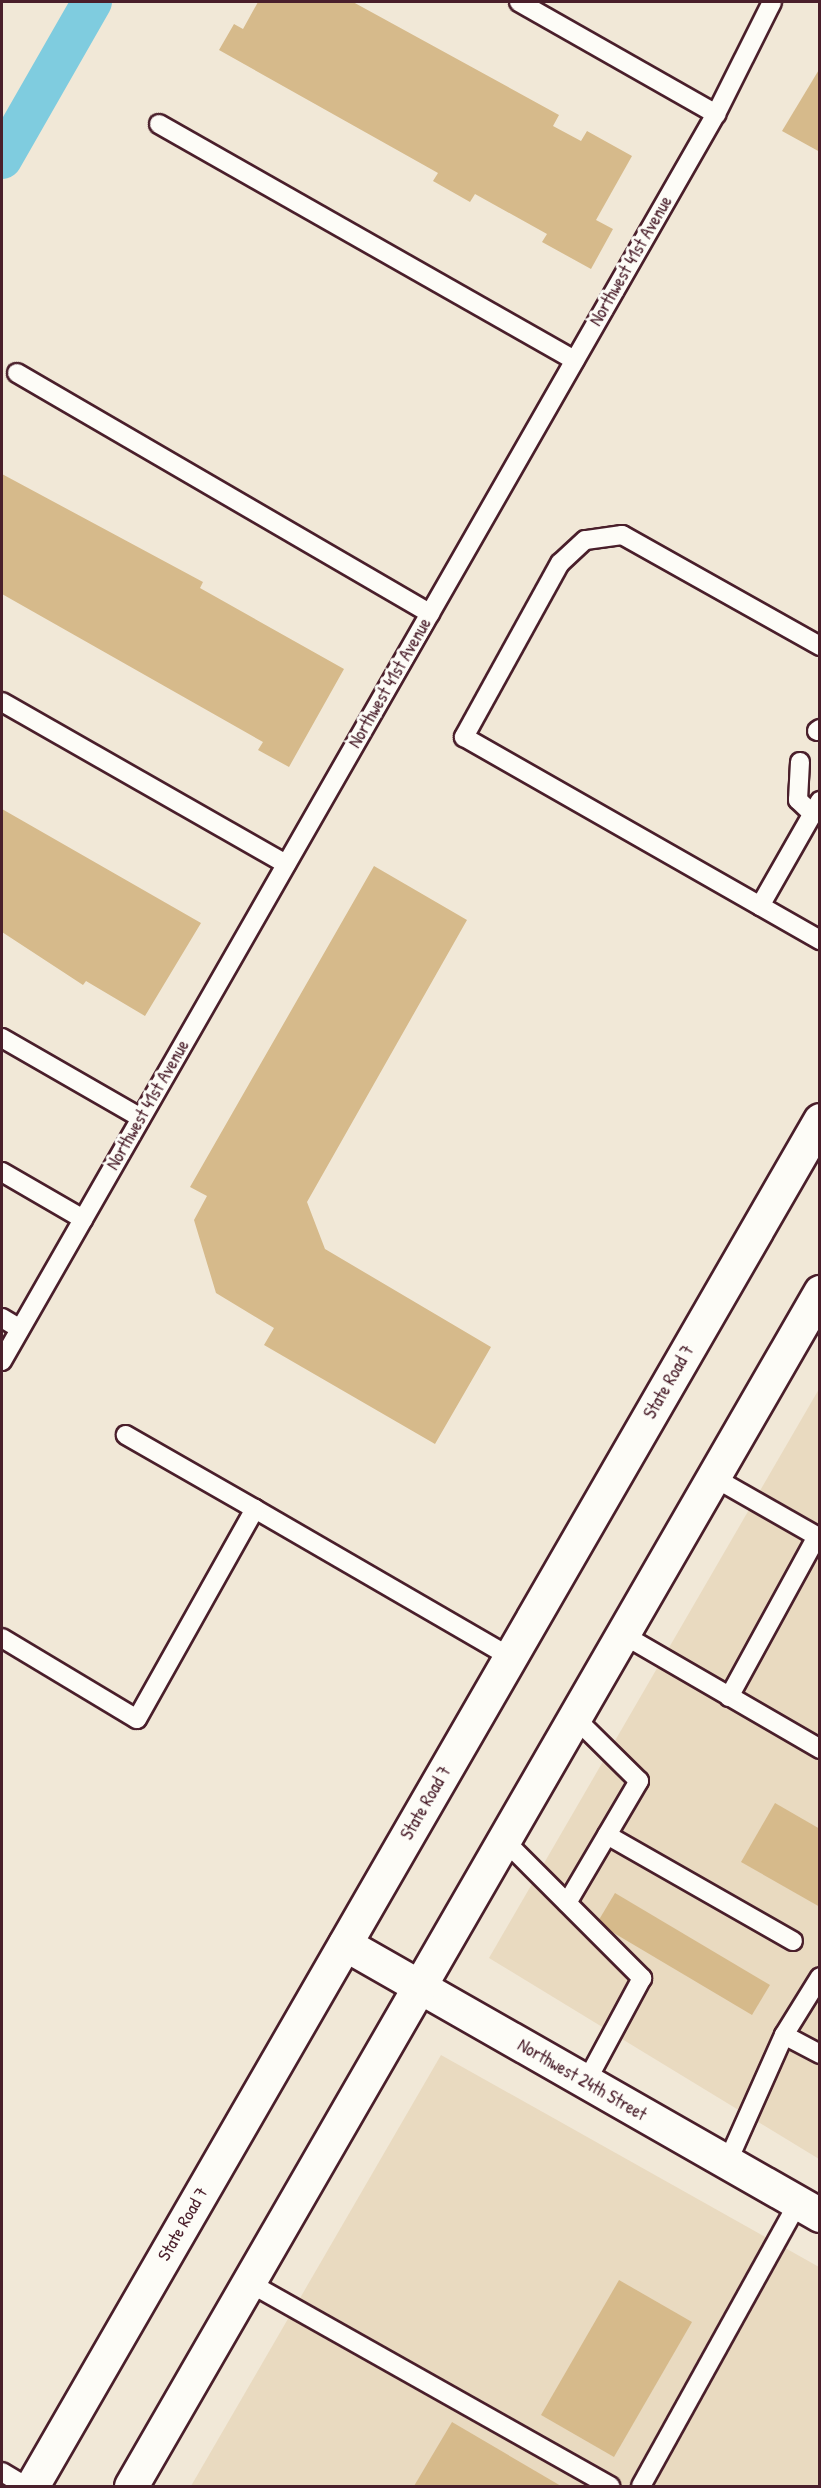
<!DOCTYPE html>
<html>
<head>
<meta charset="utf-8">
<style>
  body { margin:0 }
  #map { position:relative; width:821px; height:2488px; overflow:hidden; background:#f1e8d7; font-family:"Patrick Hand",sans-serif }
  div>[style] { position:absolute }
  .built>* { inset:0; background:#e9dac0 }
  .canal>* { height:40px; margin:-20px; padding:0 20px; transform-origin:20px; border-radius:20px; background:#7fccdf }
  .building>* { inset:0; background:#d6ba8b }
  .roads { filter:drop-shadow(2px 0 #4a1f2b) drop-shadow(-2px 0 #4a1f2b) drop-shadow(0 2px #4a1f2b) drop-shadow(0 -2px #4a1f2b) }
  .service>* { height:18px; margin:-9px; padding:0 9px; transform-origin:9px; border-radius:9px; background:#fdfcf7 }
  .minor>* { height:33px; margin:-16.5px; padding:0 16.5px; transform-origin:16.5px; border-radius:16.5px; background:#fdfcf7 }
  .primary>* { height:33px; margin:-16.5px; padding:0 16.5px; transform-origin:16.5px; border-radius:16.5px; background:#fdfcf7 }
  span { translate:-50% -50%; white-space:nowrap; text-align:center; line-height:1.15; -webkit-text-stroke:6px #fdfcf7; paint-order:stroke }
  .street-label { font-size:18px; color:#4a1f2b }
  .frame { position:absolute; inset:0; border:3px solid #4a1f2b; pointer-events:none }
</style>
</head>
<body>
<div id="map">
  <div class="built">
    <i style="clip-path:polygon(819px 1389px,819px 2159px,489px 1958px)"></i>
    <i style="clip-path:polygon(441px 2055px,819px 2267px,819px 2486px,191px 2486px)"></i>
  </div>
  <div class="canal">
    <i style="left:2px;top:159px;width:181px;rotate:-60.2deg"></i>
  </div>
  <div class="building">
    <i style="clip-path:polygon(258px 2px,353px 2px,559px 115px,553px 126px,581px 141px,587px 131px,632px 156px,596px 220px,613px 229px,591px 269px,542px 242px,547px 234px,475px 194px,470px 202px,433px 181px,438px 173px,219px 50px,234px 24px,243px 29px)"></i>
    <i style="clip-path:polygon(820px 68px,820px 152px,782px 131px)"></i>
    <i style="clip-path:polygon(2px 474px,203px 582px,200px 588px,344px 669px,289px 767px,258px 750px,263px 742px,2px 594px)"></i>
    <i style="clip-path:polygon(2px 809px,201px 923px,145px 1016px,86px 981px,83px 985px,2px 932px)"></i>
    <i style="clip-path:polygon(374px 866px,467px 920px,307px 1202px,325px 1249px,491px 1347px,435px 1444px,264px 1345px,274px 1328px,216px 1293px,194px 1220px,207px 1196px,190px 1187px)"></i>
    <i style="clip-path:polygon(775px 1803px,820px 1829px,820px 1907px,741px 1862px)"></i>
    <i style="clip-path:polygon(615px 1893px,770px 1985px,752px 2015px,597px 1923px)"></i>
    <i style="clip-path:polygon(619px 2280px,692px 2322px,614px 2457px,541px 2415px)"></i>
    <i style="clip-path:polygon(452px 2422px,561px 2486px,414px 2486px)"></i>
  </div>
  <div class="roads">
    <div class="service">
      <i style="left:519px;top:2px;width:227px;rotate:29.6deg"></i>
      <i style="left:159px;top:124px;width:478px;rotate:29.6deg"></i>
      <i style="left:17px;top:373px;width:478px;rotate:30.2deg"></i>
      <i style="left:820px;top:646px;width:227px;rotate:-150.7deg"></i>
      <i style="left:622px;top:535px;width:37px;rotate:172deg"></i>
      <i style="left:585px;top:540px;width:34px;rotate:137deg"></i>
      <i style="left:560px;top:563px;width:199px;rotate:118.9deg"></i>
      <i style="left:464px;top:737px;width:410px;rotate:29.7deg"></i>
      <i style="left:2px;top:702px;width:327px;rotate:29.7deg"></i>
      <i style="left:817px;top:731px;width:4px;rotate:-34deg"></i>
      <i style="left:800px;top:762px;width:38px;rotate:93deg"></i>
      <i style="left:798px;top:800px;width:21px;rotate:43deg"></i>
      <i style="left:760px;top:906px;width:121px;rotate:-60.3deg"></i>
      <i style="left:2px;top:1038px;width:160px;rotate:29.9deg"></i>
      <i style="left:2px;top:1172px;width:94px;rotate:30.1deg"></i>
      <i style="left:2px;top:1318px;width:21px;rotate:31deg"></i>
      <i style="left:2px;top:1361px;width:1437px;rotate:-60.21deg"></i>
      <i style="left:716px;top:114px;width:125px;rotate:-63.4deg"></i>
      <i style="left:713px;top:1477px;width:123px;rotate:29.7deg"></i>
      <i style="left:255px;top:1509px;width:295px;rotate:30.1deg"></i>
      <i style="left:622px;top:1634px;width:229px;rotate:30.1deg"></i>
      <i style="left:2px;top:1638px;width:157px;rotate:31deg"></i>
      <i style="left:137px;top:1719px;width:241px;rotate:-60.7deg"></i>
      <i style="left:255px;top:1509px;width:149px;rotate:-150.2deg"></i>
      <i style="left:729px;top:1697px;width:183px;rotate:-61.3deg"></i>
      <i style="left:607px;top:1835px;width:214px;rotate:29.7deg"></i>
      <i style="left:503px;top:1839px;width:197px;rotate:45deg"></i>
      <i style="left:642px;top:1978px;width:118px;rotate:118.3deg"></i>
      <i style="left:567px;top:1903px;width:142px;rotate:-59.5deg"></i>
      <i style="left:639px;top:1781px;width:91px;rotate:-135.4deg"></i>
      <i style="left:784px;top:2035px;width:68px;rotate:-58.2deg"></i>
      <i style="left:727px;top:2163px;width:140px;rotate:-66deg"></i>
      <i style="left:784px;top:2035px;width:41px;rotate:27.8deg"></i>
      <i style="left:248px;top:2282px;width:416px;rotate:29.4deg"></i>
      <i style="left:2px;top:2472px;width:27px;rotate:31deg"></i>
      <i style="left:641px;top:2486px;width:324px;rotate:-61deg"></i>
    </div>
    <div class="minor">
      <i style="left:345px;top:1944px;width:547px;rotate:29.71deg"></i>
    </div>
    <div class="primary">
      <i style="left:32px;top:2486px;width:1577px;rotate:-60.02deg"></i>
      <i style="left:131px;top:2486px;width:1379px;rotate:-60.01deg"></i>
    </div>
  </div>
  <div class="street-label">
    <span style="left:631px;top:261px;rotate:-60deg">Northwest 41st Avenue</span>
    <span style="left:390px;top:683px;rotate:-60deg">Northwest 41st Avenue</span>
    <span style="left:148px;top:1105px;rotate:-60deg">Northwest 41st Avenue</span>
    <span style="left:669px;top:1382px;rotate:-60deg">State Road 7</span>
    <span style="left:426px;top:1803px;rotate:-60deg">State Road 7</span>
    <span style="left:582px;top:2080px;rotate:30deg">Northwest 24th Street</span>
    <span style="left:183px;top:2224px;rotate:-60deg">State Road 7</span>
  </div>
  <div class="frame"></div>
</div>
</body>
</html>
